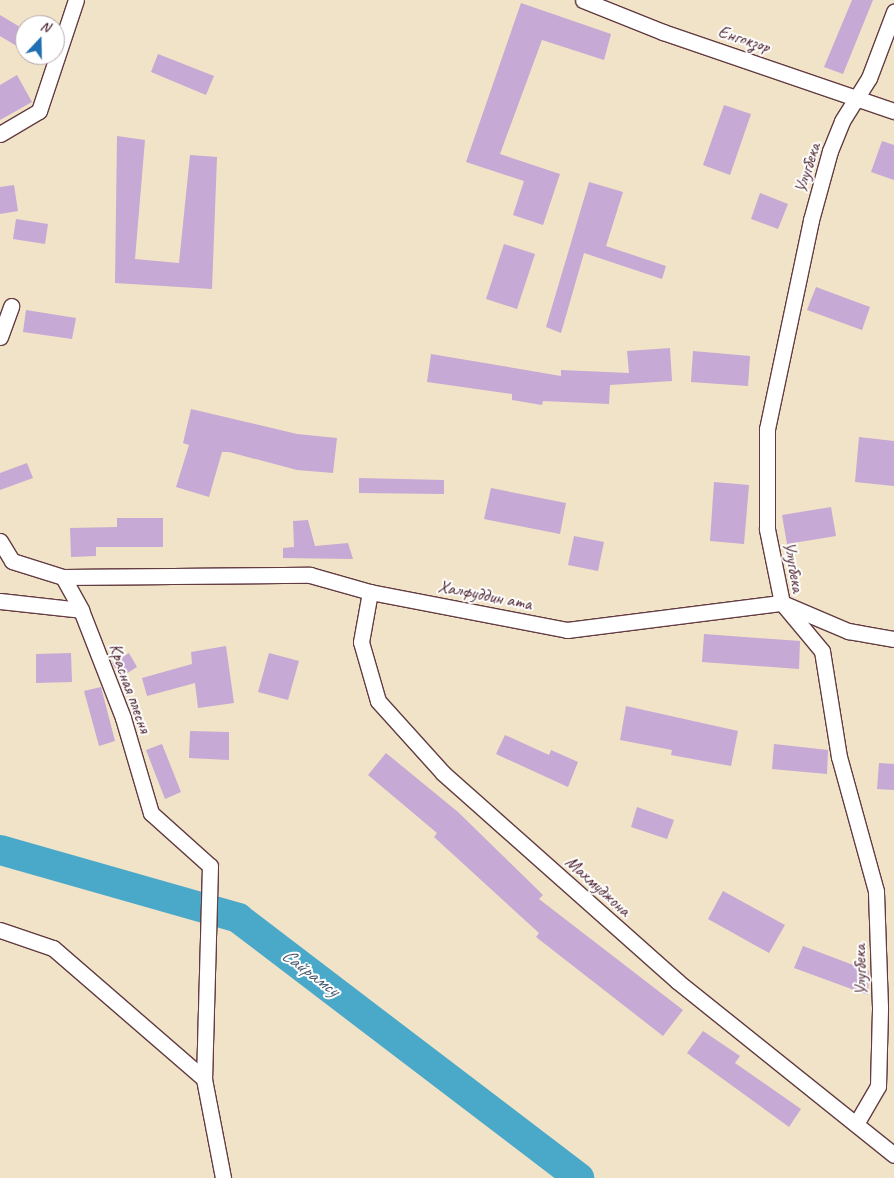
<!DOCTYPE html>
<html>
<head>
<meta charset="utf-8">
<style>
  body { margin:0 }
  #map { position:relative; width:894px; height:1178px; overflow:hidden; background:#f1e3c7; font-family:Caveat,sans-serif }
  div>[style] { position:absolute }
  .river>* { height:30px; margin:-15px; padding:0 15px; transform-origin:15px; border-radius:15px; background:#4aa8c9 }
  .building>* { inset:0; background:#c6a9d4 }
  .roads { filter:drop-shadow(1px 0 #633c42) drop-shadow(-1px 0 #633c42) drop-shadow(0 1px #633c42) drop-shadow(0 -1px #633c42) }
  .street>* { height:15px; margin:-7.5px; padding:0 7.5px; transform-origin:7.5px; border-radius:7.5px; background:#fff }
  span { translate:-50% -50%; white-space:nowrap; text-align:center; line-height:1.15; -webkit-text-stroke:4px #fff; paint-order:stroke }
  .street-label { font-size:18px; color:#4a1f2b }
  .water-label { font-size:19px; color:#4a5d72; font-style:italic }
  .north { position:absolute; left:15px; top:15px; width:50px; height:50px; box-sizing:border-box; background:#fff; border:1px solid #b7a5aa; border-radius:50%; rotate:21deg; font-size:14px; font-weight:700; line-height:20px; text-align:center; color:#4a1f2b }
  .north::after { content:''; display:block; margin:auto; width:18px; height:22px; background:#1f6fb2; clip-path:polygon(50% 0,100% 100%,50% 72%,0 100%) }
</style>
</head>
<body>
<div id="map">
  <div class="river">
    <i style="left:0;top:850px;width:248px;rotate:15.9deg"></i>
    <i style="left:238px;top:918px;width:429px;rotate:37.3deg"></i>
  </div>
  <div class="building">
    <i style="clip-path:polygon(852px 0,873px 0,843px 74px,824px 67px)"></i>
    <i style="clip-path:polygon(521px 3px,611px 34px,604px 60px,542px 40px,500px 154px,560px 174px,543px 225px,513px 215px,524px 181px,466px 162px)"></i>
    <i style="clip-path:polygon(0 15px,25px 30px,25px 51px,0 36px)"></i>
    <i style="clip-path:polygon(158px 54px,214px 76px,206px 95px,151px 72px)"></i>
    <i style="clip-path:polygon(17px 75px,32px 102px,0 120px,0 85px)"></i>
    <i style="clip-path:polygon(724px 105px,751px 114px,730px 175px,703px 165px)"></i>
    <i style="clip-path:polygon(117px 136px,145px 140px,135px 259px,179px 263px,190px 155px,217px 157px,212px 289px,115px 283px)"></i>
    <i style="clip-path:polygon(882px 141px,894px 145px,894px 180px,871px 172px)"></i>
    <i style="clip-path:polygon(589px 182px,623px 192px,606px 246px,666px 266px,662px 279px,584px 253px,561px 333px,546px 327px)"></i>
    <i style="clip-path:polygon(14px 185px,18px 211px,0 214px,0 187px)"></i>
    <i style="clip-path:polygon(760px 193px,788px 204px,778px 229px,751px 219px)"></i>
    <i style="clip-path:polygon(16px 219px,48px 224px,45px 244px,13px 239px)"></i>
    <i style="clip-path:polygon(504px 244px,535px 254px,517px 309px,486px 299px)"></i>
    <i style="clip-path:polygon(816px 287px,870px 307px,862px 330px,807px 310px)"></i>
    <i style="clip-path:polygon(26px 310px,76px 318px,72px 339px,23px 332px)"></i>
    <i style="clip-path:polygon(670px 348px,672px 381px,610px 385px,609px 404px,543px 401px,542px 405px,512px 400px,512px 394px,427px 382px,431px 354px,561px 376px,561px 370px,629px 373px,627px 351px)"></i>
    <i style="clip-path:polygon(693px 351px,750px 356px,748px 386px,691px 382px)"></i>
    <i style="clip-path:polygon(191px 409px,297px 434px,337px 438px,333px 473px,297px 470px,229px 452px,222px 452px,209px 497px,176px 487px,189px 445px,183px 443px)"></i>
    <i style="clip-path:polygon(859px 437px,894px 441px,894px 486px,855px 482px)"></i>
    <i style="clip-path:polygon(27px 463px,33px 478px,0 490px,0 473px)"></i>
    <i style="clip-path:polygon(359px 478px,444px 480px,444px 494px,359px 493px)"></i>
    <i style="clip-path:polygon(714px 482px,749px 485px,744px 544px,710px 541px)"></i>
    <i style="clip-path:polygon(491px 488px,566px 503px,560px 534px,484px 519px)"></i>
    <i style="clip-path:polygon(831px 507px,836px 536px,787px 544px,782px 515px)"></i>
    <i style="clip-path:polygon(117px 518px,163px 518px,163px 547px,96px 547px,96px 556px,71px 557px,70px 528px,117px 527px)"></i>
    <i style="clip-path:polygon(308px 520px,315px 546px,348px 543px,353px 559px,283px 558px,283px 548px,294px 547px,293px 521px)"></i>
    <i style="clip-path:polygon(574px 536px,604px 542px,598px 571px,568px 565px)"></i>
    <i style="clip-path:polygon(704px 634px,800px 641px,799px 669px,702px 662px)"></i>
    <i style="clip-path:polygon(226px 646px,234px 703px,198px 708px,195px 683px,147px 696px,142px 678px,192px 664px,191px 652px)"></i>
    <i style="clip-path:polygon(71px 653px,72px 682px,36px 683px,36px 654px)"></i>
    <i style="clip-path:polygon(129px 653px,137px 667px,121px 677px,112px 663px)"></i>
    <i style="clip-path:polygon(269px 653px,299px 661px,288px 700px,258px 692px)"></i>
    <i style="clip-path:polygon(101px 687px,115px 741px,99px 746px,84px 691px)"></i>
    <i style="clip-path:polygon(626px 706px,738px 731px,731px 766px,671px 755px,672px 750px,620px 740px)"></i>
    <i style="clip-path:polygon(190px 731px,229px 732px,229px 760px,189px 758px)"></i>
    <i style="clip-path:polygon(505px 735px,549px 755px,551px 750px,578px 762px,568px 787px,496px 754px)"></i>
    <i style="clip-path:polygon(162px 744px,181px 792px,165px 799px,146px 750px)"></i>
    <i style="clip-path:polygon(774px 744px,828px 750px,827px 774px,772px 769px)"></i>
    <i style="clip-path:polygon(386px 753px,458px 812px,543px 895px,539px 899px,683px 1010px,663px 1036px,536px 937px,539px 933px,434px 837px,437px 833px,368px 775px)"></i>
    <i style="clip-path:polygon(879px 763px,894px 764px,894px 790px,877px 789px)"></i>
    <i style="clip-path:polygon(637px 807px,674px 820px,667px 839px,631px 827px)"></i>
    <i style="clip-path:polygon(723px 891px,785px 925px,769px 953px,708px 919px)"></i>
    <i style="clip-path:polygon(803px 946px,869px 971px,868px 995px,794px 968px)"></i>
    <i style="clip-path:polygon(703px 1031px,740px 1056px,735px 1063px,801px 1109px,789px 1127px,687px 1053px)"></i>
  </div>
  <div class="roads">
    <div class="street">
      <i style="left:583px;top:0;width:86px;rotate:21.8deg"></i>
      <i style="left:663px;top:32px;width:244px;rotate:18.9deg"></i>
      <i style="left:0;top:134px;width:45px;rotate:-30.5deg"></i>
      <i style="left:39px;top:111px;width:117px;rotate:-71.6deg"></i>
      <i style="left:0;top:337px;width:33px;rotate:-70deg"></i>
      <i style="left:0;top:541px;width:23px;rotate:59deg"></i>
      <i style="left:12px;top:561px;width:53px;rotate:17.4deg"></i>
      <i style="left:63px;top:577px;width:38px;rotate:61deg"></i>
      <i style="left:81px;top:610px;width:116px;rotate:68.7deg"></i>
      <i style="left:123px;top:718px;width:99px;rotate:73.6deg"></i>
      <i style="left:151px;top:813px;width:79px;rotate:41.9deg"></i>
      <i style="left:210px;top:866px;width:213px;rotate:91.6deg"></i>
      <i style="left:63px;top:577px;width:247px;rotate:-0.5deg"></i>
      <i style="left:310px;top:575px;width:62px;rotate:15.8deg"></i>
      <i style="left:370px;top:592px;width:201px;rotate:10.9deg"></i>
      <i style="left:567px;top:630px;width:217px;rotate:-7.2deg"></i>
      <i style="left:782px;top:603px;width:72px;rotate:23deg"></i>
      <i style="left:848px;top:631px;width:47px;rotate:9.9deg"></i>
      <i style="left:370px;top:592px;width:51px;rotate:100.2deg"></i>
      <i style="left:361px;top:642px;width:61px;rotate:73.9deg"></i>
      <i style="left:378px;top:701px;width:97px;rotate:47.9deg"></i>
      <i style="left:443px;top:773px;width:313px;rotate:41.6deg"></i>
      <i style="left:677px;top:981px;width:278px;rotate:38.7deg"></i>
      <i style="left:0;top:601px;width:81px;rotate:6.3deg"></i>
      <i style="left:0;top:930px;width:56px;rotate:18.8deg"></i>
      <i style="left:53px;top:948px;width:200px;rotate:40.9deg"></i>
      <i style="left:204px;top:1079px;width:101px;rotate:79.1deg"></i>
      <i style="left:856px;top:1124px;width:44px;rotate:-59.9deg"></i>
      <i style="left:878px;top:1086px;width:79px;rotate:-88.5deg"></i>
      <i style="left:880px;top:1007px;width:116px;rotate:-92deg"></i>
      <i style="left:876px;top:891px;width:139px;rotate:-105.4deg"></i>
      <i style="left:839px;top:757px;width:107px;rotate:-99.1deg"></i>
      <i style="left:822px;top:651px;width:62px;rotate:-129.8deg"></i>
      <i style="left:782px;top:603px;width:76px;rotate:-101.5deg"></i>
      <i style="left:767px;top:529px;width:100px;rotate:-90deg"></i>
      <i style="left:767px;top:429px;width:214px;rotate:-78.1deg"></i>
      <i style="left:811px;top:220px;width:72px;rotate:-74.6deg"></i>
      <i style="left:830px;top:151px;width:32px;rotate:-68deg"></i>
      <i style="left:842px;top:121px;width:51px;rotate:-57.9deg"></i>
      <i style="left:869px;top:78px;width:71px;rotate:-69.3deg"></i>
    </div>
  </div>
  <div class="street-label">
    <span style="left:744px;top:39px;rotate:18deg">Енгокзор</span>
    <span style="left:807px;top:168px;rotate:-73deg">Улугбека</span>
    <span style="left:794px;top:567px;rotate:79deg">Улугбека</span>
    <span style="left:485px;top:595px;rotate:11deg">Халфуддин ата</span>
    <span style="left:130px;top:688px;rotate:70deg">Красная плесня</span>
    <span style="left:598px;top:886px;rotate:42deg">Махмуджона</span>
    <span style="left:860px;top:970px;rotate:-92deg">Улугбека</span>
  </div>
  <div class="water-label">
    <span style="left:310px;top:973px;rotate:37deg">Сайрамсу</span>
  </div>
  <div class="north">N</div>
</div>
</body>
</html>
